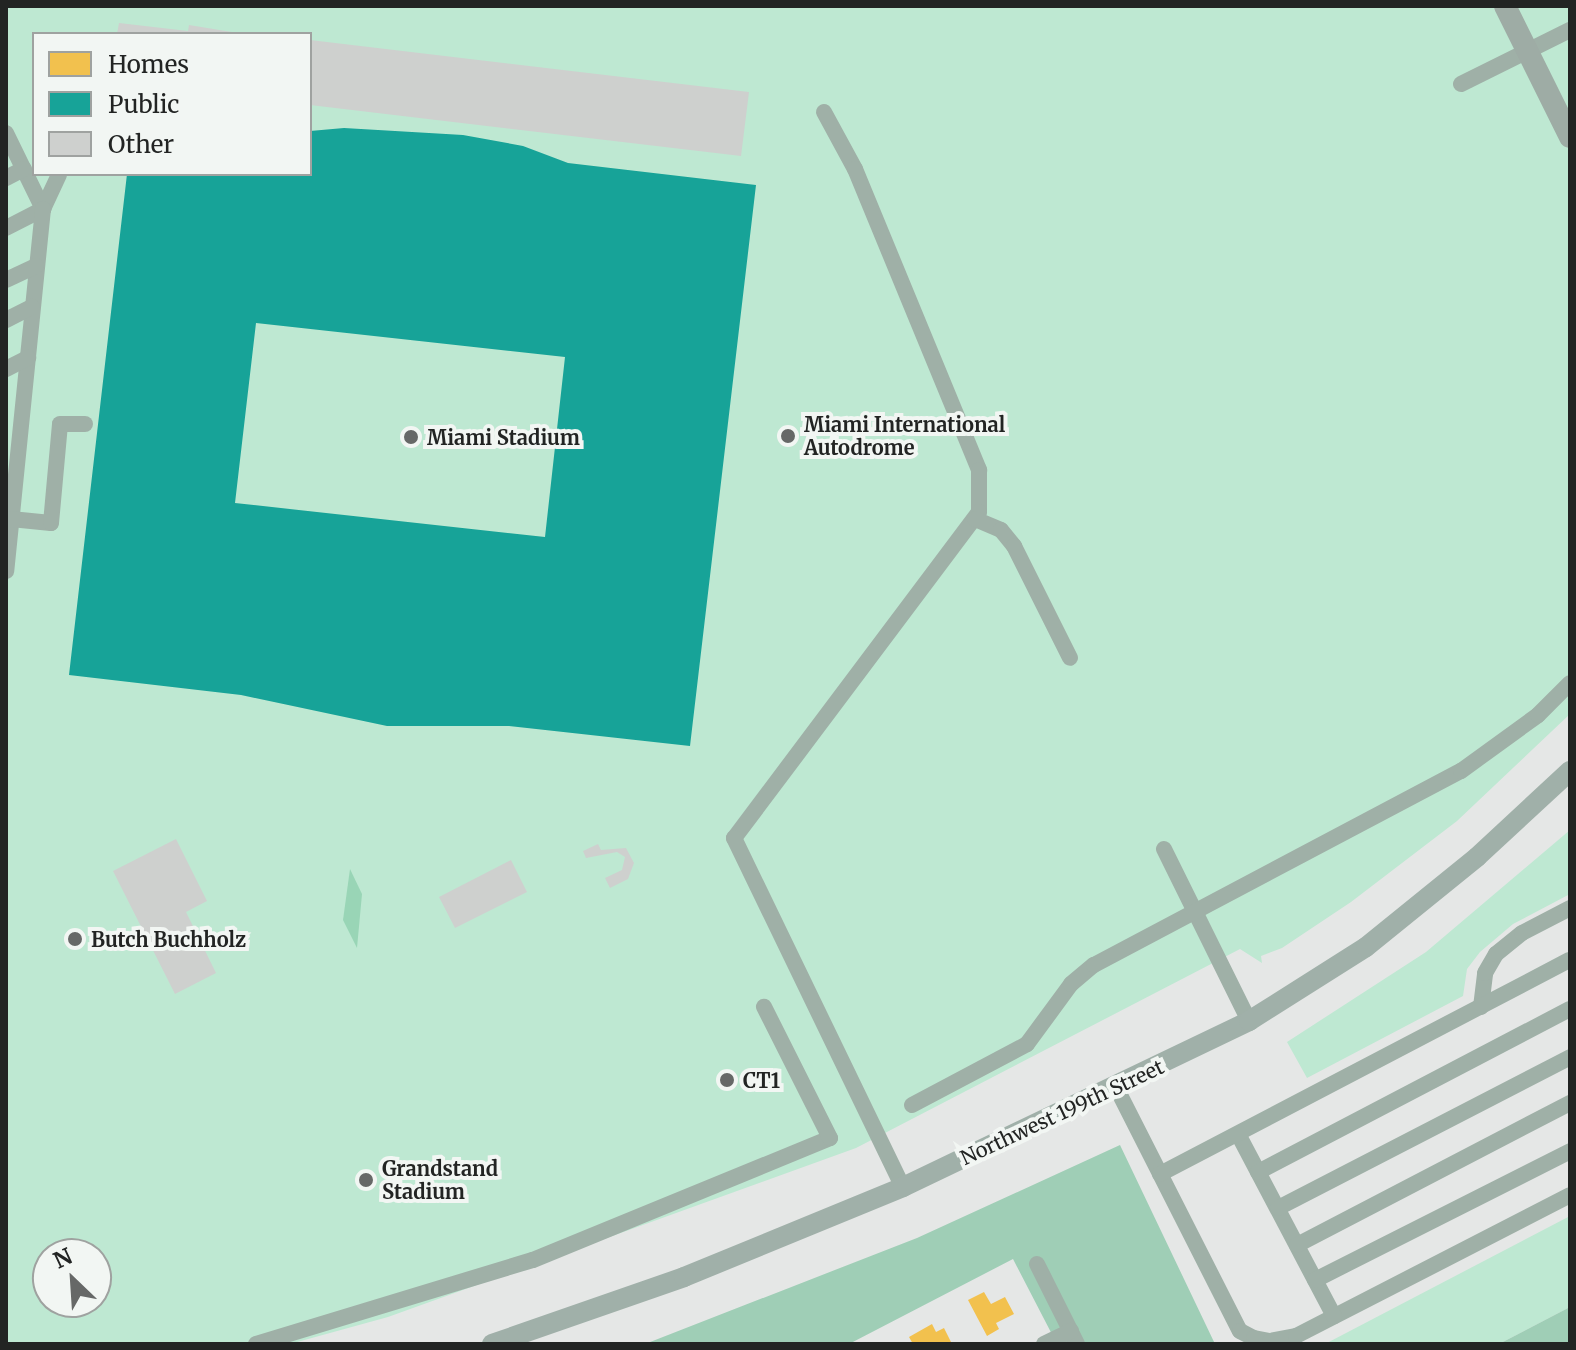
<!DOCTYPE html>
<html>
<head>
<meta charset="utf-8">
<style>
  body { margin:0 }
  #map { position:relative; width:1576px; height:1350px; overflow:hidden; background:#e5e7e6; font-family:Merriweather,serif }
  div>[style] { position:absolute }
  .green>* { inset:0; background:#bee8d2 }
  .forest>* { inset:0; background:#9fceb6 }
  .water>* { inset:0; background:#99d5b6 }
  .homes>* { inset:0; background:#f2c14e }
  .public>* { inset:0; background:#17a398 }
  .building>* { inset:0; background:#ced0ce }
  .minor>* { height:16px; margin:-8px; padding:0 8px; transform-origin:8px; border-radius:8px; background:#9fb0a7 }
  .major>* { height:20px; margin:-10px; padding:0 10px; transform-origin:10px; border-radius:10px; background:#a0b0a9 }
  .highway>* { height:22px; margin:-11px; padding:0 11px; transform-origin:11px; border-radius:11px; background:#9eaca5 }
  .dots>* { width:22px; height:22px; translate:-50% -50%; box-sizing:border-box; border:4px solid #f2f6f3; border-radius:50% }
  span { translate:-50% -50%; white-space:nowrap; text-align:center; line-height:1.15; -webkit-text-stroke:8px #f2f6f3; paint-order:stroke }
  .poi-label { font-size:20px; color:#222423; font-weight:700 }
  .left { translate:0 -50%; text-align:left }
  .street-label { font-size:20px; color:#222423 }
  .frame { position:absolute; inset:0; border:8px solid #222423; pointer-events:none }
  .legend { position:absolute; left:32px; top:32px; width:280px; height:144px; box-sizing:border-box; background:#f2f6f3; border:2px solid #9fa2a0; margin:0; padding:10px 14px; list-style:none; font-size:24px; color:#222423 }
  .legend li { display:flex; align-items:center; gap:16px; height:40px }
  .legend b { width:40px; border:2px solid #9fa2a0 }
  .north { position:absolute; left:32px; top:1238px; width:80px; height:80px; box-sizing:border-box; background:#f2f6f3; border:2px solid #9fa2a0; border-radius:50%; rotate:335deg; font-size:22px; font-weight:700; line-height:32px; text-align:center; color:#222423 }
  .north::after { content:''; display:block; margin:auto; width:28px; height:36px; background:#666867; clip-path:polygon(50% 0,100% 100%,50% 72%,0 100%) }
</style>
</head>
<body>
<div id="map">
  <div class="green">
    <i style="clip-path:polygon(evenodd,6px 6px,1570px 6px,1570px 714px,1457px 821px,1351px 902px,1282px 948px,1261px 956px,1262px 963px,1240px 949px,856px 1148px,388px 1317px,290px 1344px,6px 1344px,6px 6px,34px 34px,310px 34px,310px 174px,34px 174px,34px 34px,6px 6px,48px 1254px,96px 1254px,96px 1302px,48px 1302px,48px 1254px)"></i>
    <i style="clip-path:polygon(1570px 830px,1570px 894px,1513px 924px,1480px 952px,1467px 969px,1463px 996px,1307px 1078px,1287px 1042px,1426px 952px)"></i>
    <i style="clip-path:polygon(1570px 1216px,1570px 1307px,1499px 1344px,1325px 1344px)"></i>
  </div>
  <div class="forest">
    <i style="clip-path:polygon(1120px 1145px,1215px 1344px,1057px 1344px,1013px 1259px,849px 1344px,645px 1344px,917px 1238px)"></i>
    <i style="clip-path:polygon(1570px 1307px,1570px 1344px,1499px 1344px)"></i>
  </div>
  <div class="water">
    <i style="clip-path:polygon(350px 869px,362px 894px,357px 948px,343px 920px)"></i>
  </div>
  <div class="homes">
    <i style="clip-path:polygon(984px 1292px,991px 1304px,1005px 1297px,1014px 1314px,996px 1323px,999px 1329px,987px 1336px,968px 1300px)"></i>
    <i style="clip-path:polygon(932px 1324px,936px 1332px,944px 1328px,952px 1344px,913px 1344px,909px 1337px)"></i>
  </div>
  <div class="public">
    <i style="clip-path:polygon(evenodd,344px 128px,463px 135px,523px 146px,568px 163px,756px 185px,690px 746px,509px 726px,387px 726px,241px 695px,69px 675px,127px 174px,310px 174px,310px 131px,344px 128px,256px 323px,565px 357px,545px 537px,235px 503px,256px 323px)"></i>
  </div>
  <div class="building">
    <i style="clip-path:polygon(119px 23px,188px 31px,189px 25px,244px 34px,117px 34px)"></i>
    <i style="clip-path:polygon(310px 40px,749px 92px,741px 156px,310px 105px)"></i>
    <i style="clip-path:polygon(176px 839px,207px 901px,186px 912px,216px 973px,175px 994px,113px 871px)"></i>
    <i style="clip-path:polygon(598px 844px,601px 850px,626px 848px,634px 863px,628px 879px,610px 888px,605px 878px,622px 870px,625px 857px,617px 852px,586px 858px,583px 851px)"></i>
    <i style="clip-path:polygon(511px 860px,527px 892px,455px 928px,439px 897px)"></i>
  </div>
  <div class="minor">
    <i style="left:1461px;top:84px;width:122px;rotate:-26.4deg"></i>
    <i style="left:824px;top:112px;width:65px;rotate:61.5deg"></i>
    <i style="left:855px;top:169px;width:326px;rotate:67.6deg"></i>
    <i style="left:979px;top:470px;width:42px;rotate:90deg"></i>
    <i style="left:979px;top:512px;width:408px;rotate:126.9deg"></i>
    <i style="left:734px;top:838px;width:388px;rotate:64.2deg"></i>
    <i style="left:6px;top:133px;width:85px;rotate:64deg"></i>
    <i style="left:6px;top:178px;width:20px;rotate:-27deg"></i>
    <i style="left:43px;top:209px;width:38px;rotate:-65deg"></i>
    <i style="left:6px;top:228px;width:42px;rotate:-27.2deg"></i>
    <i style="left:43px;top:209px;width:364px;rotate:95.8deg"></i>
    <i style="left:6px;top:280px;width:33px;rotate:-25deg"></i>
    <i style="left:6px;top:320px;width:29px;rotate:-27deg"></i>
    <i style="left:6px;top:369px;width:25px;rotate:-27deg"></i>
    <i style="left:11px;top:519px;width:40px;rotate:5.7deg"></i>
    <i style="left:51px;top:523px;width:99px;rotate:-84.8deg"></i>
    <i style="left:60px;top:424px;width:25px"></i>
    <i style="left:975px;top:519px;width:28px;rotate:23deg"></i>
    <i style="left:1001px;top:530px;width:21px;rotate:51deg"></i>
    <i style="left:1014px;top:546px;width:125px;rotate:63.4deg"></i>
    <i style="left:1164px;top:849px;width:192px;rotate:63.7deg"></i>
    <i style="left:1481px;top:1007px;width:34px;rotate:-83deg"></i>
    <i style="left:1485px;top:973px;width:22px;rotate:-60deg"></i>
    <i style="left:1496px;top:954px;width:33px;rotate:-39deg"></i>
    <i style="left:1522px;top:933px;width:54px;rotate:-27.5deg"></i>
    <i style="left:1117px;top:1089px;width:271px;rotate:63.1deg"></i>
    <i style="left:1240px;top:1331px;width:16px;rotate:27deg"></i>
    <i style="left:1254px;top:1338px;width:16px;rotate:11deg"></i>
    <i style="left:1270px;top:1341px;width:26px;rotate:-11deg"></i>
    <i style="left:1296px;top:1336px;width:308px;rotate:-27.2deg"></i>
    <i style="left:912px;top:1105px;width:130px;rotate:-27.9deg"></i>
    <i style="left:1027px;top:1044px;width:74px;rotate:-53.7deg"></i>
    <i style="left:1071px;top:984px;width:30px;rotate:-40deg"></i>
    <i style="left:1094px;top:965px;width:415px;rotate:-27.9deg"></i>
    <i style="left:1461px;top:771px;width:95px;rotate:-36deg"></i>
    <i style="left:1538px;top:715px;width:45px;rotate:-45deg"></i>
    <i style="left:1238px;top:1134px;width:206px;rotate:62.2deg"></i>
    <i style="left:1258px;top:1172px;width:352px;rotate:-27.6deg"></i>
    <i style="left:1160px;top:1174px;width:462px;rotate:-27.6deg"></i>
    <i style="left:1278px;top:1208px;width:329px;rotate:-27.3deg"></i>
    <i style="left:1297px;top:1245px;width:308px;rotate:-27.5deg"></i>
    <i style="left:1037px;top:1264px;width:89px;rotate:63.4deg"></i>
    <i style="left:1315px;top:1280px;width:286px;rotate:-26.8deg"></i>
    <i style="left:256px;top:1344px;width:289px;rotate:-16.9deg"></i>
    <i style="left:533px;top:1260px;width:321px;rotate:-22.3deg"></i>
    <i style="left:830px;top:1138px;width:147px;rotate:-116.7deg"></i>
    <i style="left:1044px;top:1344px;width:30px;rotate:-26deg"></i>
  </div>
  <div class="major">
    <i style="left:492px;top:1344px;width:203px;rotate:-19.2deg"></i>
    <i style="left:684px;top:1277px;width:237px;rotate:-22.3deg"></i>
    <i style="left:903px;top:1187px;width:384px;rotate:-25.6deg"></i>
    <i style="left:1249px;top:1021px;width:138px;rotate:-32.3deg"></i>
    <i style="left:1366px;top:947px;width:143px;rotate:-39deg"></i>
    <i style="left:1477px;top:857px;width:127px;rotate:-42.8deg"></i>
  </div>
  <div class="highway">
    <i style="left:1505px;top:6px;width:146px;rotate:63.6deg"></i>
  </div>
  <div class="dots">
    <i style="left:788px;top:436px;background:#666867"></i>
    <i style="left:411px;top:437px;background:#666867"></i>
    <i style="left:75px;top:939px;background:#666867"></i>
    <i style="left:727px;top:1080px;background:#666867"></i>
    <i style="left:366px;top:1180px;background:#666867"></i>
  </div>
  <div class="poi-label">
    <span class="left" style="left:804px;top:436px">Miami International<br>Autodrome</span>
    <span class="left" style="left:427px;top:437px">Miami Stadium</span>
    <span class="left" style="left:91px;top:939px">Butch Buchholz</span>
    <span class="left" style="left:743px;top:1080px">CT1</span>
    <span class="left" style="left:382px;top:1180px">Grandstand<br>Stadium</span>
  </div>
  <div class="street-label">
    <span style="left:1062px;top:1112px;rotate:-25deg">Northwest 199th Street</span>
  </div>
  <div class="frame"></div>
  <ul class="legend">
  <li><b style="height:22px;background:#f2c14e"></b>Homes</li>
  <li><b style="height:22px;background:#17a398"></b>Public</li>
  <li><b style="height:22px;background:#ced0ce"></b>Other</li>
  </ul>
  <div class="north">N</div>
</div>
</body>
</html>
